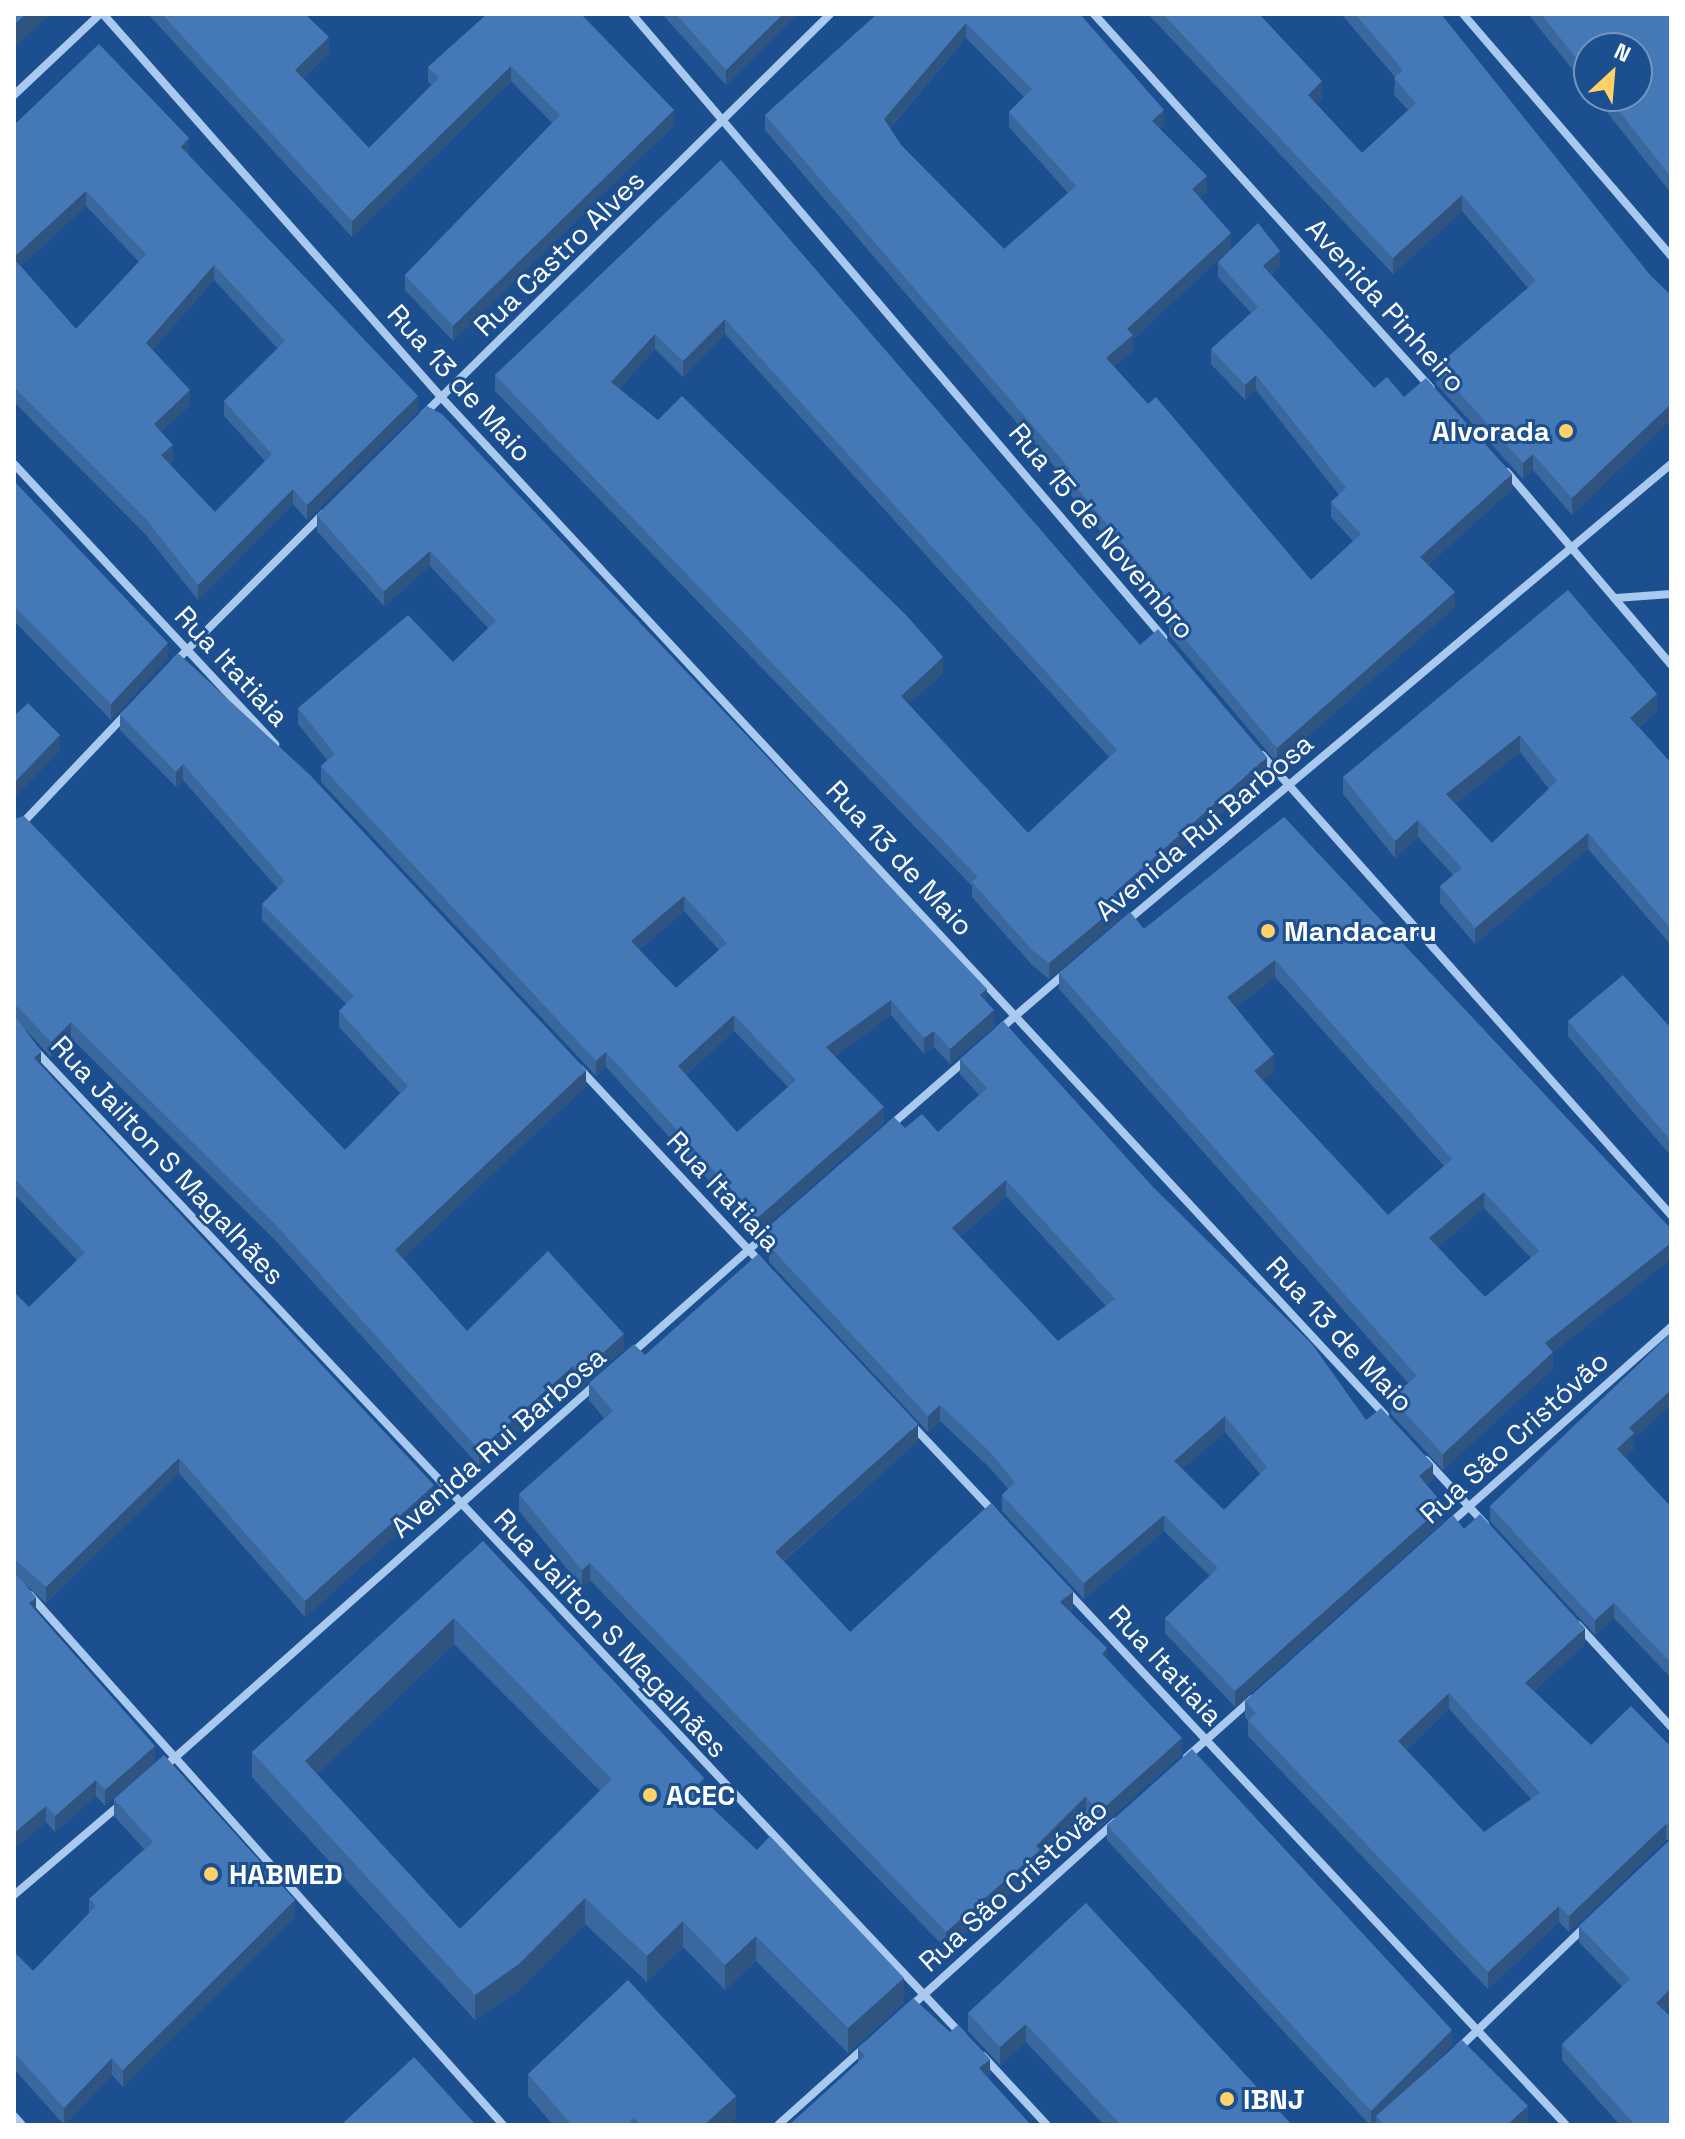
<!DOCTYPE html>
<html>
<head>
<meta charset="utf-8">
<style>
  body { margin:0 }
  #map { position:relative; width:1685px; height:2139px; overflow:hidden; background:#1b4f8f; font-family:"Space Grotesk",sans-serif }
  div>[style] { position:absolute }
  .street>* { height:8px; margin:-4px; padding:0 4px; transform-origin:4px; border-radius:4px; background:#a9c9ee }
  .wall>* { inset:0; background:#3a679d }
  .shaded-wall>* { inset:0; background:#305480 }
  .building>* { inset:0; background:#4478b7 }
  .dots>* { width:22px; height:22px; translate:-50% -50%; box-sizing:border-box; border:4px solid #1b4f8f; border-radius:50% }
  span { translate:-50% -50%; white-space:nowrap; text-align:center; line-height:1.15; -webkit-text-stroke:6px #1b4f8f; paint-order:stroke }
  .street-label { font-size:28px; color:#fff }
  .poi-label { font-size:28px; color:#fff; font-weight:700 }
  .right { translate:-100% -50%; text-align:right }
  .left { translate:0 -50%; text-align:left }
  .frame { position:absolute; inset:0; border:16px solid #fff; pointer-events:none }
  .north { position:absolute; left:1573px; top:32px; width:80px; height:80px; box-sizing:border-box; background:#1b4f8f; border:2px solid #7695bc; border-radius:50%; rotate:26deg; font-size:22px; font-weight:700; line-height:32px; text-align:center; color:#fff }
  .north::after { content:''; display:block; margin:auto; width:28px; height:36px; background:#ffd166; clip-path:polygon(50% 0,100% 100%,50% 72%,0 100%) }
</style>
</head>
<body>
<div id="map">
  <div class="street">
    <i style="left:103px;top:14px;width:511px;rotate:48.57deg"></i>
    <i style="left:441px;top:397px;width:1388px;rotate:47.16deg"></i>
    <i style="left:632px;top:14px;width:819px;rotate:49.56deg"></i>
    <i style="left:1094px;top:14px;width:503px;rotate:47.98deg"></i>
    <i style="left:1463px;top:14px;width:319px;rotate:49.3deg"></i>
    <i style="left:14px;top:95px;width:118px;rotate:-43.3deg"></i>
    <i style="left:423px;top:415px;width:571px;rotate:-44.57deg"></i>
    <i style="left:14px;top:464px;width:383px;rotate:47deg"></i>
    <i style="left:1507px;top:472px;width:253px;rotate:49.6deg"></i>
    <i style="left:1616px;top:598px;width:55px;rotate:-4.2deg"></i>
    <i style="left:174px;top:663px;width:211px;rotate:-45deg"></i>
    <i style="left:1262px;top:755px;width:616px;rotate:48.36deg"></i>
    <i style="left:14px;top:832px;width:163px;rotate:-46.5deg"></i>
    <i style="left:1127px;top:921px;width:710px;rotate:-40.03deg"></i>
    <i style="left:999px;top:1030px;width:86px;rotate:-40.7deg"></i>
    <i style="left:34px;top:1049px;width:1354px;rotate:46.74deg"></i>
    <i style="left:580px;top:1069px;width:267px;rotate:47deg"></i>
    <i style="left:891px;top:1125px;width:102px;rotate:-41deg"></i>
    <i style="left:632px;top:1353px;width:187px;rotate:-41.5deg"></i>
    <i style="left:910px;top:1423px;width:122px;rotate:46.7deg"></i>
    <i style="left:1426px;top:1460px;width:87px;rotate:47.3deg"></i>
    <i style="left:1447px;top:1526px;width:300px;rotate:-41.6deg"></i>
    <i style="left:1066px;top:1590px;width:732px;rotate:46.94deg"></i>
    <i style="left:30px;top:1595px;width:710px;rotate:48.25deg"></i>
    <i style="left:1578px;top:1625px;width:138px;rotate:47.6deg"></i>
    <i style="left:1187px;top:1757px;width:87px;rotate:-41.7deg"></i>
    <i style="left:162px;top:1769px;width:579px;rotate:-41.57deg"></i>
    <i style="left:14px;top:1895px;width:140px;rotate:-40.4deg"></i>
    <i style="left:908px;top:2009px;width:279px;rotate:-42.1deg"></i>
    <i style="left:1458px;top:2049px;width:179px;rotate:-43.9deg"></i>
    <i style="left:983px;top:2056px;width:94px;rotate:47.2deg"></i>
    <i style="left:14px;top:2116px;width:12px;rotate:48deg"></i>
    <i style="left:778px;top:2125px;width:117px;rotate:-41.9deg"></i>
  </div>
  <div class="wall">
    <i style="clip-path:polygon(148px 14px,305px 14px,329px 53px,303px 78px,369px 148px,431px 85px,428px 82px,428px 67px,487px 14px,674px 125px,453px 341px,405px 290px,405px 275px,552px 123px,511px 81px,352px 237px)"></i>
    <i style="clip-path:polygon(662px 14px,798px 14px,726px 85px)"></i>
    <i style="clip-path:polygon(evenodd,877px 14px,1080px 14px,1164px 126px,1160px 129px,1207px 192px,1200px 198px,1231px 248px,1133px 339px,1133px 351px,1114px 367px,1311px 580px,1353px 541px,1331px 517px,1331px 502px,1339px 495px,1256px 390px,1245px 400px,1211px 364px,1211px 349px,1251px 313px,1218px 277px,1218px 262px,1280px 266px,1271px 275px,1374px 388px,1404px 397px,1512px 489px,1428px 565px,1455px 607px,1277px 763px,1169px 635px,1169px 620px,1172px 618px,1065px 488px,1065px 479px,765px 130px,765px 115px,877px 14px,966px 38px,1024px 97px,1009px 112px,1009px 127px,1068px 193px,1004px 249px,901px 145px,890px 128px,966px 38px)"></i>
    <i style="clip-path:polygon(1148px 14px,1259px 14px,1322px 98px,1316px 104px,1362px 153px,1408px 110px,1394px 95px,1395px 77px,1341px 14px,1441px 14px,1650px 275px,1572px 515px,1533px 470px,1523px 479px,1436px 384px,1436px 367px,1528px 288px,1462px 211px,1393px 274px)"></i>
    <i style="clip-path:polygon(1528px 14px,1671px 14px,1671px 193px,1594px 96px,1637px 96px,1589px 48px,1589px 90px)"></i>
    <i style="clip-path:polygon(evenodd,14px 125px,189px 153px,188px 155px,418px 411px,307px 520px,293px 504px,198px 600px,146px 535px,14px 402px,14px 125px,86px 206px,139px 262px,76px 329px,21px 266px,86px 206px,14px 125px,214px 280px,278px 349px,224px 401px,224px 416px,265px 461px,215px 512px,169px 464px,173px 460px,161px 432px,190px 405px,152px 350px,214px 280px)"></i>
    <i style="clip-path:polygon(evenodd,721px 160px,1140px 645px,1267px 772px,1121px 902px,1121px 918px,1049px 979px,1032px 965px,972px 897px,972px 886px,495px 391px,495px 375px,721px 160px,725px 334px,1109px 757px,1028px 833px,908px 704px,943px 673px,619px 389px,655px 349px,683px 377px,725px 334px)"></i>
    <i style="clip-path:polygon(evenodd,427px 406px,987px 1003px,994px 1026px,950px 1064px,934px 1047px,924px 1054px,891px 1015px,835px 1056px,884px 1123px,757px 1234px,606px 1067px,596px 1076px,321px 782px,321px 766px,327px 760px,298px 724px,298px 708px,453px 662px,488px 628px,430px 566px,384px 606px,317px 531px,317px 515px,427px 406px,684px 911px,719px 950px,676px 988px,639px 950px,684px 911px,427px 406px,734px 1031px,788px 1087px,737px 1132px,686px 1075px,734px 1031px)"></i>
    <i style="clip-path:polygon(14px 481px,168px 658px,111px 720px,14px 621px)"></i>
    <i style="clip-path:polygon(evenodd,1568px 590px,1657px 711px,1639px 727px,1671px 763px,1671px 945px,1588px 849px,1475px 944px,1440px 903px,1440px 886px,1453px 875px,1418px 837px,1395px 858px,1343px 794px,1343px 777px,1568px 590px,1520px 752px,1549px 789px,1492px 843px,1455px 804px,1520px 752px)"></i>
    <i style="clip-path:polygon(120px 714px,586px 1086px,403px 1258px,467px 1331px,624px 1350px,579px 1390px,573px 1382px,479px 1466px,274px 1239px,71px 1038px,51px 1057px,25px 1029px,41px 1065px,434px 1501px,305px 1617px,179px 1473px,46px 1603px,26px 1585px,36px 1611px,155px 1762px,105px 1806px,96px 1796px,55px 1832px,46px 1822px,14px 1848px,14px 1292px,29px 1307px,77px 1260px,14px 1194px,14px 805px,14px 819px,345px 1150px,400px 1093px,339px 1027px,339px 1011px,346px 1004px,262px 920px,262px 904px,278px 889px,183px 780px,176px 787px,120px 730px)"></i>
    <i style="clip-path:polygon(evenodd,1284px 817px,1671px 1229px,1553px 1353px,1553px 1368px,1443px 1470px,1391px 1414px,1391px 1398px,1408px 1383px,1059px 989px,1059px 973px,1144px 929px,1284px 817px,1275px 977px,1444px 1166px,1388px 1215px,1262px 1080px,1274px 1071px,1236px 1007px,1275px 977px,1284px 817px,1484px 1208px,1531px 1258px,1485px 1297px,1438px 1247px,1484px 1208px)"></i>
    <i style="clip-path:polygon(1568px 1021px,1671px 1028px,1671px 1156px,1568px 1036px)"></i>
    <i style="clip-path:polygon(evenodd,960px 1059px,1154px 1188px,1366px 1420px,1433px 1480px,1427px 1485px,1444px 1521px,1235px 1707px,1165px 1633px,1165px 1618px,1210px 1576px,1164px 1531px,1084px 1599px,1002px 1511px,1002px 1495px,1008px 1489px,989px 1467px,940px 1421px,928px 1432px,769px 1262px,769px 1246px,767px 1244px,767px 1228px,905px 1128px,938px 1132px,979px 1095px,960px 1074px,960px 1059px,1006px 1196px,1106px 1306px,1058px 1341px,960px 1237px,1006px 1196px,960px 1059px,1225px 1432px,1260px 1474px,1224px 1510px,1182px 1469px,1225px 1432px)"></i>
    <i style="clip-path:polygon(645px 1355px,918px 1441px,784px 1561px,850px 1632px,1073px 1608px,1070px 1611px,1182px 1754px,1098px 1829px,1086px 1813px,1040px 1859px,1040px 1867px,946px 1949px,590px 1580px,582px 1587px,519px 1511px,519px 1494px,604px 1418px,589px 1400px,589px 1383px)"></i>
    <i style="clip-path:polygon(1634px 1438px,1634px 1449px,1625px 1457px,1671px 1507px,1671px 1674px,1669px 1676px,1614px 1618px,1595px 1635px,1490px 1521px,1490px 1506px)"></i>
    <i style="clip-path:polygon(evenodd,1464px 1529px,1585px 1644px,1534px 1691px,1591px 1745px,1671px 1747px,1671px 2005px,1665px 2011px,1671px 2125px,1620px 2125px,1562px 2060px,1562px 2044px,1622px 1987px,1579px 1942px,1579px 1926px,1670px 1840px,1666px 1840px,1569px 1932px,1559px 1922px,1488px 1989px,1248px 1736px,1248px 1721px,1245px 1717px,1245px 1701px,1464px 1529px,1449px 1709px,1531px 1799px,1484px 1832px,1406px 1750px,1449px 1709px)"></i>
    <i style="clip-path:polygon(evenodd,483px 1541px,704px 1801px,904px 2003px,848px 2053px,756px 1961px,725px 1990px,683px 1947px,647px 1982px,585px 1924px,519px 1990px,475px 2020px,252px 1777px,252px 1752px,483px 1541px,454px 1644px,600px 1791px,460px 1929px,317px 1774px,454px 1644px)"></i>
    <i style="clip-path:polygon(114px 1799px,295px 1917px,123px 2087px,112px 2075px,64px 2125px,14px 2069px,14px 1952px,33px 1971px,89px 1913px,89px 1899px,144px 1849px,114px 1816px)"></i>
    <i style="clip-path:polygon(1107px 1825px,1452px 2045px,1417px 2080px,1528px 2121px,1524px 2125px,1376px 2125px,1376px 2121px,1372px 2125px,1370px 2125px,1107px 1840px)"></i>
    <i style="clip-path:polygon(1086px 1903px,1292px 2125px,1104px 2125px,1026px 2042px,1000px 2065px,968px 2031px,968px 2013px)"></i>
    <i style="clip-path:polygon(858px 2048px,990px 2074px,987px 2077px,858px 2063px)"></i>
    <i style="clip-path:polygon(528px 2074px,736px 2118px,729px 2125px,553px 2125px,528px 2096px)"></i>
  </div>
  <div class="shaded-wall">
    <i style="clip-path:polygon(26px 14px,50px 14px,14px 48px,14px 25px)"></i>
    <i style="clip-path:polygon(783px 14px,798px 14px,726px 85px,726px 70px)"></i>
    <i style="clip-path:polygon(966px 23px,966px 38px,884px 134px,884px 119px)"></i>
    <i style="clip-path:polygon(329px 37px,329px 53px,295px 85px,295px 70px)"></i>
    <i style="clip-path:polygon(511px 66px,511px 81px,352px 237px,352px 221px)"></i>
    <i style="clip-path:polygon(1322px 81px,1322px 98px,1308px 111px,1308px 95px)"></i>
    <i style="clip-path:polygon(674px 110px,674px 125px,453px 341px,453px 326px)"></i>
    <i style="clip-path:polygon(1164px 110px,1164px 126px,1152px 136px,1152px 121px)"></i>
    <i style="clip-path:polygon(189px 138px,189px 153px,181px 162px,181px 147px)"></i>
    <i style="clip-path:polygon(1207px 176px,1207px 192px,1192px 205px,1192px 189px)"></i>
    <i style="clip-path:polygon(86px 191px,86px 206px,14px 273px,14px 257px)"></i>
    <i style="clip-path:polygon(1462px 195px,1462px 211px,1393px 274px,1393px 258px)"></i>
    <i style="clip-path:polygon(1231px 233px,1231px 248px,1133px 339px,1133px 351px,1106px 374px,1106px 358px,1127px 329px)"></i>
    <i style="clip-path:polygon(1280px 251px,1280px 266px,1263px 282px,1263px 266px)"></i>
    <i style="clip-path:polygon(214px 265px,214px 280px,146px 358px,146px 343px)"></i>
    <i style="clip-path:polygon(725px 319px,725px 334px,683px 377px,683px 361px)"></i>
    <i style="clip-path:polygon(655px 334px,655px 349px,611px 398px,611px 382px)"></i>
    <i style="clip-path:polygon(1256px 375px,1256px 390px,1245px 400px,1245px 385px)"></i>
    <i style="clip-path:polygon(190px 390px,190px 405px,154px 439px,154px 424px)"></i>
    <i style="clip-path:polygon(418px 396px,418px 411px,307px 520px,307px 505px)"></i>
    <i style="clip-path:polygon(1671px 404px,1671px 420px,1572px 515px,1572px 498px)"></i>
    <i style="clip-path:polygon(173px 445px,173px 460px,161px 471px,161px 455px)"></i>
    <i style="clip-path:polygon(1533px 454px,1533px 470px,1523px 479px,1523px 463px)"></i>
    <i style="clip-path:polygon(1512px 474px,1512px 489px,1420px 572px,1420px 557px)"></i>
    <i style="clip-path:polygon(293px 489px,293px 504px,198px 600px,198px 585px)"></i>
    <i style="clip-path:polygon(430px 551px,430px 566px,384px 606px,384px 591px)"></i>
    <i style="clip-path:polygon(1455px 592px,1455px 607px,1277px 763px,1277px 748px)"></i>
    <i style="clip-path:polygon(168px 643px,168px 658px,111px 720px,111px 704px)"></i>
    <i style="clip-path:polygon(943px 657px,943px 673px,901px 711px,901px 696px)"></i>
    <i style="clip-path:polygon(1657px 694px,1657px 711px,1630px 734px,1630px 718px)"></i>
    <i style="clip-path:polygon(60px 735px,60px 751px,14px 798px,14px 783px)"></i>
    <i style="clip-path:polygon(1520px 735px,1520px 752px,1446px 811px,1446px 794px)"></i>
    <i style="clip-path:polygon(1267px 757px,1267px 772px,1113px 909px,1113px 894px)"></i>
    <i style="clip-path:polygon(183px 764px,183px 780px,176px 787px,176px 772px)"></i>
    <i style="clip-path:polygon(1418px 820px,1418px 837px,1395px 858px,1395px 841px)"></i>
    <i style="clip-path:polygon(1588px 833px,1588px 849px,1475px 944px,1475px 928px)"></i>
    <i style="clip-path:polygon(684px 896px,684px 911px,631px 957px,631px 941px)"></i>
    <i style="clip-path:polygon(1121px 903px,1121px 918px,1049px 979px,1049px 963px)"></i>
    <i style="clip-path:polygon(1275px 960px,1275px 977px,1227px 1014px,1227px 997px)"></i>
    <i style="clip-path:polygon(987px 989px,987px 1004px,980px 995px)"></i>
    <i style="clip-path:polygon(891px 1000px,891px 1015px,826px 1063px,826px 1047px)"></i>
    <i style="clip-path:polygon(994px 1010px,994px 1026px,950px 1064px,950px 1049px)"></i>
    <i style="clip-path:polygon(734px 1015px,734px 1031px,678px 1082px,678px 1066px)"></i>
    <i style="clip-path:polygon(71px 1022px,71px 1038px,51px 1057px,51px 1042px)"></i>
    <i style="clip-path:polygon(934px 1031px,934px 1047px,924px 1054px,924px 1038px)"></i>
    <i style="clip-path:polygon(41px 1051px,41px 1067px,34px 1058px)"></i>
    <i style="clip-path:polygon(606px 1052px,606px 1067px,596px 1076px,596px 1061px)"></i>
    <i style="clip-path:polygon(1274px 1054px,1274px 1071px,1254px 1088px,1254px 1071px)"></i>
    <i style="clip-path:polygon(586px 1070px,586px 1086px,395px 1266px,395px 1250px)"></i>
    <i style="clip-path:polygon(884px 1107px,884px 1123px,757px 1234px,757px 1218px)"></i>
    <i style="clip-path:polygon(1006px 1180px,1006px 1196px,952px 1244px,952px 1228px)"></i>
    <i style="clip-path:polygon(1484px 1192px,1484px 1208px,1429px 1255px,1429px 1238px)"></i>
    <i style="clip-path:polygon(1671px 1243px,1671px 1259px,1553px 1353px,1553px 1368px,1443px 1470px,1443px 1454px,1545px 1343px)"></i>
    <i style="clip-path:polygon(624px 1334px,624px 1350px,579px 1390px,579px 1374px)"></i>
    <i style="clip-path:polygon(573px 1366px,573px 1382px,479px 1466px,479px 1450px)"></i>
    <i style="clip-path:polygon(1671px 1390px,1671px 1405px,1634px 1438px,1634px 1449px,1617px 1465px,1617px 1449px,1629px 1428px)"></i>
    <i style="clip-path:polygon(940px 1405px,940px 1421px,928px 1432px,928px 1416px)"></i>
    <i style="clip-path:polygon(1225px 1416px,1225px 1432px,1174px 1477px,1174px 1461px)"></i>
    <i style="clip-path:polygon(918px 1424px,918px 1441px,775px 1568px,775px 1552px)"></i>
    <i style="clip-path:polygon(179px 1458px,179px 1473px,46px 1603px,46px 1587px)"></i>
    <i style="clip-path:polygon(1433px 1464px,1433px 1480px,1419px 1492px,1419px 1476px)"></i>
    <i style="clip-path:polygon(434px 1485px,434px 1501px,305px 1617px,305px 1601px)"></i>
    <i style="clip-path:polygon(1444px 1505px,1444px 1521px,1235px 1707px,1235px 1691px)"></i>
    <i style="clip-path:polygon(1164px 1515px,1164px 1531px,1084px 1599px,1084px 1583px)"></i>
    <i style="clip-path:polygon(590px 1563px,590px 1580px,582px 1587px,582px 1570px)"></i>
    <i style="clip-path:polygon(1073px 1591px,1073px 1608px,1060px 1618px,1060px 1602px)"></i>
    <i style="clip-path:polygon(36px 1597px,36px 1612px,29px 1603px)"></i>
    <i style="clip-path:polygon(1614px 1603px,1614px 1618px,1595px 1635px,1595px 1620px)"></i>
    <i style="clip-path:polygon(454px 1618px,454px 1644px,305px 1786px,305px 1761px)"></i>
    <i style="clip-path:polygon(1585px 1628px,1585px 1644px,1525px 1699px,1525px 1683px)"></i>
    <i style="clip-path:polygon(1107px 1648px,1107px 1665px,1102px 1654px)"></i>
    <i style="clip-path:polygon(1671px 1659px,1671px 1674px,1669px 1676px,1669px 1661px)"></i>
    <i style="clip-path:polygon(1449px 1693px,1449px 1709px,1398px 1757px,1398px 1741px)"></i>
    <i style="clip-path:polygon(1182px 1738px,1182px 1754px,1098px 1829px,1098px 1813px)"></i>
    <i style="clip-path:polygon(155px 1746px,155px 1762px,105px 1806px,105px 1790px)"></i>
    <i style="clip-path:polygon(704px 1778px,704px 1803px,693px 1790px)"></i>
    <i style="clip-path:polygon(96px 1780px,96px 1796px,55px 1832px,55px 1816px)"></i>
    <i style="clip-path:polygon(1086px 1796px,1086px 1813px,1040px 1859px,1040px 1867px,946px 1949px,946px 1932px)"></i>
    <i style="clip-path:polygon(46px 1806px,46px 1822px,14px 1848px,14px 1833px)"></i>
    <i style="clip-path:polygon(1666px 1824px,1666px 1840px,1569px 1932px,1569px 1916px)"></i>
    <i style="clip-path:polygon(585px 1898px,585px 1924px,519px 1990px,475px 2020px,475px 1995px)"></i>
    <i style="clip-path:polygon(295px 1900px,295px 1917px,123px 2087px,123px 2070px)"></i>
    <i style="clip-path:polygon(1559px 1906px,1559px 1922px,1488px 1989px,1488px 1972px)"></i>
    <i style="clip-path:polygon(683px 1921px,683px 1947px,647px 1982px,647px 1956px)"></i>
    <i style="clip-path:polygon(756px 1936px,756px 1961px,725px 1990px,725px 1965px)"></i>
    <i style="clip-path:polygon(904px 1978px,904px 2003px,848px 2053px,848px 2028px)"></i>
    <i style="clip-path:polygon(1671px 1988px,1671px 2005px,1656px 2019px,1656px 2003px)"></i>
    <i style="clip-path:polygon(1026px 2024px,1026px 2042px,1000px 2065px,1000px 2047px)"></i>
    <i style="clip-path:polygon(1452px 2030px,1452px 2045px,1378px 2119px,1376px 2116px,1376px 2121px,1371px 2125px,1371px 2111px)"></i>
    <i style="clip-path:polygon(112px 2058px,112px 2075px,64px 2125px,64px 2108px)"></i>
    <i style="clip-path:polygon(990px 2059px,990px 2074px,979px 2084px,979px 2068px)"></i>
    <i style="clip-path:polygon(736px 2096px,736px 2118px,729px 2125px,704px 2125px)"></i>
    <i style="clip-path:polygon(1528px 2106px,1528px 2121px,1524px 2125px,1507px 2125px)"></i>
  </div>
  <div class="building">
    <i style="clip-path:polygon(14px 14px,26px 14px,14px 25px)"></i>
    <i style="clip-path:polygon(162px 14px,305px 14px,329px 37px,295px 70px,369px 148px,439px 78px,428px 67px,487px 14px,581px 14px,674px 110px,453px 326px,405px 275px,560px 115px,511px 66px,352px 221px)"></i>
    <i style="clip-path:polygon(676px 14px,783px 14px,726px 70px)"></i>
    <i style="clip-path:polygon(evenodd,877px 14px,1080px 14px,1164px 110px,1152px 121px,1207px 176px,1192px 189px,1231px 233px,1127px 329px,1133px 335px,1106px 358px,1148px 404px,1156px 397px,1311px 580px,1361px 534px,1331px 502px,1346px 488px,1256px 375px,1245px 385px,1211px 349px,1258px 307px,1218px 262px,1258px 223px,1280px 251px,1263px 266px,1374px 388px,1387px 377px,1404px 397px,1426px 378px,1512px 474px,1420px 557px,1455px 592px,1277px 748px,1169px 620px,1179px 612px,1065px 473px,1070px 469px,765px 115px,877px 14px,966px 23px,1032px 89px,1009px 112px,1076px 186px,1004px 249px,901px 145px,884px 119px,966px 23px)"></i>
    <i style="clip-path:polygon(1163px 14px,1259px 14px,1322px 81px,1308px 95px,1362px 153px,1416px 103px,1394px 78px,1403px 70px,1355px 14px,1441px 14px,1650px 275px,1671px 295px,1671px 404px,1572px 498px,1533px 454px,1523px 463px,1436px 367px,1536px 281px,1462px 195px,1393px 258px)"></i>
    <i style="clip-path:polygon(1541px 14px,1671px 14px,1671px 177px,1607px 96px,1637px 96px,1637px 48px,1589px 48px,1589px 74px)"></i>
    <i style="clip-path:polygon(evenodd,99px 44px,189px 138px,181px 147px,418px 396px,307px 505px,293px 489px,198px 585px,146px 519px,14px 387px,14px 259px,76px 329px,146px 254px,86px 191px,14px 257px,14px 125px,99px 44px,214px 265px,285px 341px,224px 401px,272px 454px,215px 512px,161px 455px,173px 445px,154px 424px,190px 390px,146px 343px,214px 265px)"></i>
    <i style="clip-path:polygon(evenodd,721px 160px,1140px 645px,1158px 629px,1267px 757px,1113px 894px,1121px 903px,1049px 963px,1032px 950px,972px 882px,978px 877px,495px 375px,721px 160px,725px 319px,1117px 750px,1028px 833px,901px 696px,943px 657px,907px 616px,682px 396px,658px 420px,611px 382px,655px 334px,683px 361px,725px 319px)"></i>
    <i style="clip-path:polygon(evenodd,427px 406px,442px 414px,987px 989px,980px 995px,994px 1010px,950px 1049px,934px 1031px,924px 1038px,891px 1000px,826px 1047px,884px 1107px,757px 1218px,606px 1052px,596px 1061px,321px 766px,335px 754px,298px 708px,408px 615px,453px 662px,496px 621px,430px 551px,384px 591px,317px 515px,427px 406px,684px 896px,727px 943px,676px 988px,631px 941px,684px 896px,427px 406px,734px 1015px,796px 1080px,737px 1132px,678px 1066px,734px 1015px)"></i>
    <i style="clip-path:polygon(14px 481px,168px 643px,111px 704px,14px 606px)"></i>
    <i style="clip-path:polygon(evenodd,1568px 590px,1657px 694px,1630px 718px,1671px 763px,1671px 929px,1588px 833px,1475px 928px,1440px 886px,1462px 868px,1418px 820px,1395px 841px,1343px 777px,1568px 590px,1520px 735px,1557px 781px,1492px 843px,1446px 794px,1520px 735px)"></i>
    <i style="clip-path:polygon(178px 653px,310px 775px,586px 1070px,395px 1250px,467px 1331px,548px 1251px,624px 1334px,579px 1374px,573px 1366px,479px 1450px,274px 1223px,71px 1022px,51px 1042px,18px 1007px,14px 1007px,14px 819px,24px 816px,345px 1150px,408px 1086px,339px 1011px,354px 996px,262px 904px,285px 881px,183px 764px,176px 772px,120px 714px)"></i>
    <i style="clip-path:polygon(28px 703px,60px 735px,14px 783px,14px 716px)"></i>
    <i style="clip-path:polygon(evenodd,1284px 817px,1671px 1229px,1671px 1243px,1545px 1343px,1553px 1352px,1443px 1454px,1391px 1398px,1417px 1376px,1059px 973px,1130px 912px,1144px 929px,1284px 817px,1275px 960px,1452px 1159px,1388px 1215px,1254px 1071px,1274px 1054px,1227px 997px,1275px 960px,1284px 817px,1484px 1192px,1539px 1251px,1485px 1297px,1429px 1238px,1484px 1192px)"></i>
    <i style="clip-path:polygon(1623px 975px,1671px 1028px,1671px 1141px,1568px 1021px)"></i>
    <i style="clip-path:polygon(14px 1015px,41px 1051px,34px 1058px,434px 1485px,305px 1601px,179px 1458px,46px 1587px,14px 1559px,14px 1292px,29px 1307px,85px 1253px,14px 1178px)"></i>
    <i style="clip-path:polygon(evenodd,1003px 1021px,1154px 1188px,1312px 1344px,1366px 1420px,1381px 1408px,1433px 1464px,1419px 1476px,1444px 1505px,1235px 1691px,1165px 1618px,1218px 1568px,1164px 1515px,1084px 1583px,1002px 1495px,1015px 1482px,989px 1451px,940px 1405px,928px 1416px,769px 1246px,776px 1239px,767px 1228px,894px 1117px,905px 1128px,922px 1114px,938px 1132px,987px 1088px,960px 1059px,1003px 1021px,1006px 1180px,1115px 1299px,1058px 1341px,952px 1228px,1006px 1180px,1003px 1021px,1225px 1416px,1267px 1467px,1224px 1510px,1174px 1461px,1225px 1416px)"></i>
    <i style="clip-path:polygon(758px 1254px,918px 1424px,775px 1552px,850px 1632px,991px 1503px,1073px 1591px,1060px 1602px,1107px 1648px,1102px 1654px,1182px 1738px,1098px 1813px,1086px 1796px,1036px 1846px,1040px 1850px,946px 1932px,590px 1563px,582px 1570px,519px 1494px,613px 1411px,589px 1383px,634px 1344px,645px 1355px)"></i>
    <i style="clip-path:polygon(1671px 1333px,1671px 1390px,1629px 1428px,1634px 1433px,1617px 1449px,1671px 1507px,1671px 1659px,1669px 1661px,1614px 1603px,1595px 1620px,1490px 1506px)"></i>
    <i style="clip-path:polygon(evenodd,1480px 1514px,1585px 1628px,1525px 1683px,1591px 1745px,1631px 1706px,1671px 1747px,1671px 1824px,1666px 1824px,1569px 1916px,1559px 1906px,1488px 1972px,1248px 1720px,1256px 1713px,1245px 1701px,1453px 1515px,1464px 1529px,1480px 1514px,1449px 1693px,1540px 1793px,1484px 1832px,1398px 1741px,1449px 1693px)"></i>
    <i style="clip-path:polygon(evenodd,483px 1541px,704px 1778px,693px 1790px,757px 1850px,770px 1836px,904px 1978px,848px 2028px,756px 1936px,725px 1965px,683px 1921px,647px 1956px,585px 1898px,519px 1964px,475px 1995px,252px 1752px,483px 1541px,454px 1618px,612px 1779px,460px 1929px,305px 1761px,454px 1618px)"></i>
    <i style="clip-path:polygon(14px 1572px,36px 1597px,29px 1603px,155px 1746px,105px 1790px,96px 1780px,55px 1816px,46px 1806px,14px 1833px)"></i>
    <i style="clip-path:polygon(1192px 1749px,1452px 2030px,1371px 2111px,1107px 1825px)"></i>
    <i style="clip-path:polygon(164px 1755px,295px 1900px,123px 2070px,112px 2058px,64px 2108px,14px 2052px,14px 1952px,33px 1971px,96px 1906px,89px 1899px,153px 1842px,114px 1799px)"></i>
    <i style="clip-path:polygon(1671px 1839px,1671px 1988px,1656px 2003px,1671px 2017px,1671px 2125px,1635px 2125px,1562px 2044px,1630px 1979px,1579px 1926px)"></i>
    <i style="clip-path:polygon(1086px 1903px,1292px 2125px,1121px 2125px,1026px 2024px,1000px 2047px,968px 2013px)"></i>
    <i style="clip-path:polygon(628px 1980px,736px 2096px,704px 2125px,641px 2125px,634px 2118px,627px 2125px,572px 2125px,528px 2074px)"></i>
    <i style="clip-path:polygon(913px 1998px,950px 2032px,958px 2025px,990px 2059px,979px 2068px,1031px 2125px,789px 2125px,865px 2056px,858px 2048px)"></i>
    <i style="clip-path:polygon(1462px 2040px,1528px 2106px,1507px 2125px,1384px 2125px,1376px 2116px)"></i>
    <i style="clip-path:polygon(414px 2057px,476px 2125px,341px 2125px)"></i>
  </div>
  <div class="dots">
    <i style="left:1566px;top:431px;background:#ffd166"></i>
    <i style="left:1268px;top:931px;background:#ffd166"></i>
    <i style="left:650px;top:1795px;background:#ffd166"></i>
    <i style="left:211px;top:1874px;background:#ffd166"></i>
    <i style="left:1227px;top:2099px;background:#ffd166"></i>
  </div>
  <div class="street-label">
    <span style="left:559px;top:253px;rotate:-44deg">Rua Castro Alves</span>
    <span style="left:1386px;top:305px;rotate:48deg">Avenida Pinheiro</span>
    <span style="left:460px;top:383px;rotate:48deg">Rua 13 de Maio</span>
    <span style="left:1102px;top:531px;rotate:50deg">Rua 15 de Novembro</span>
    <span style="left:232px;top:666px;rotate:47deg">Rua Itatiaia</span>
    <span style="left:1204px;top:827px;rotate:-40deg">Avenida Rui Barbosa</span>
    <span style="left:900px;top:858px;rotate:47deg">Rua 13 de Maio</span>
    <span style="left:168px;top:1160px;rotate:47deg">Rua Jailton S Magalhães</span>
    <span style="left:724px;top:1191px;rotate:47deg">Rua Itatiaia</span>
    <span style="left:1340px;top:1334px;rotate:47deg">Rua 13 de Maio</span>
    <span style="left:1514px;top:1437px;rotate:-42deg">Rua São Cristóvão</span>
    <span style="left:498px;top:1442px;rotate:-41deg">Avenida Rui Barbosa</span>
    <span style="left:611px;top:1633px;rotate:47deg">Rua Jailton S Magalhães</span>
    <span style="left:1166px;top:1665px;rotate:47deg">Rua Itatiaia</span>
    <span style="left:1013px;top:1885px;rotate:-42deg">Rua São Cristóvão</span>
  </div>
  <div class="poi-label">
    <span class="right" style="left:1550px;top:431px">Alvorada</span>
    <span class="left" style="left:1284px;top:931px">Mandacaru</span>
    <span class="left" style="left:666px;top:1795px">ACEC</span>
    <span class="left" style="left:229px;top:1874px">HABMED</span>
    <span class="left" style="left:1243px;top:2099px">IBNJ</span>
  </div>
  <div class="frame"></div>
  <div class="north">N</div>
</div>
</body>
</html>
